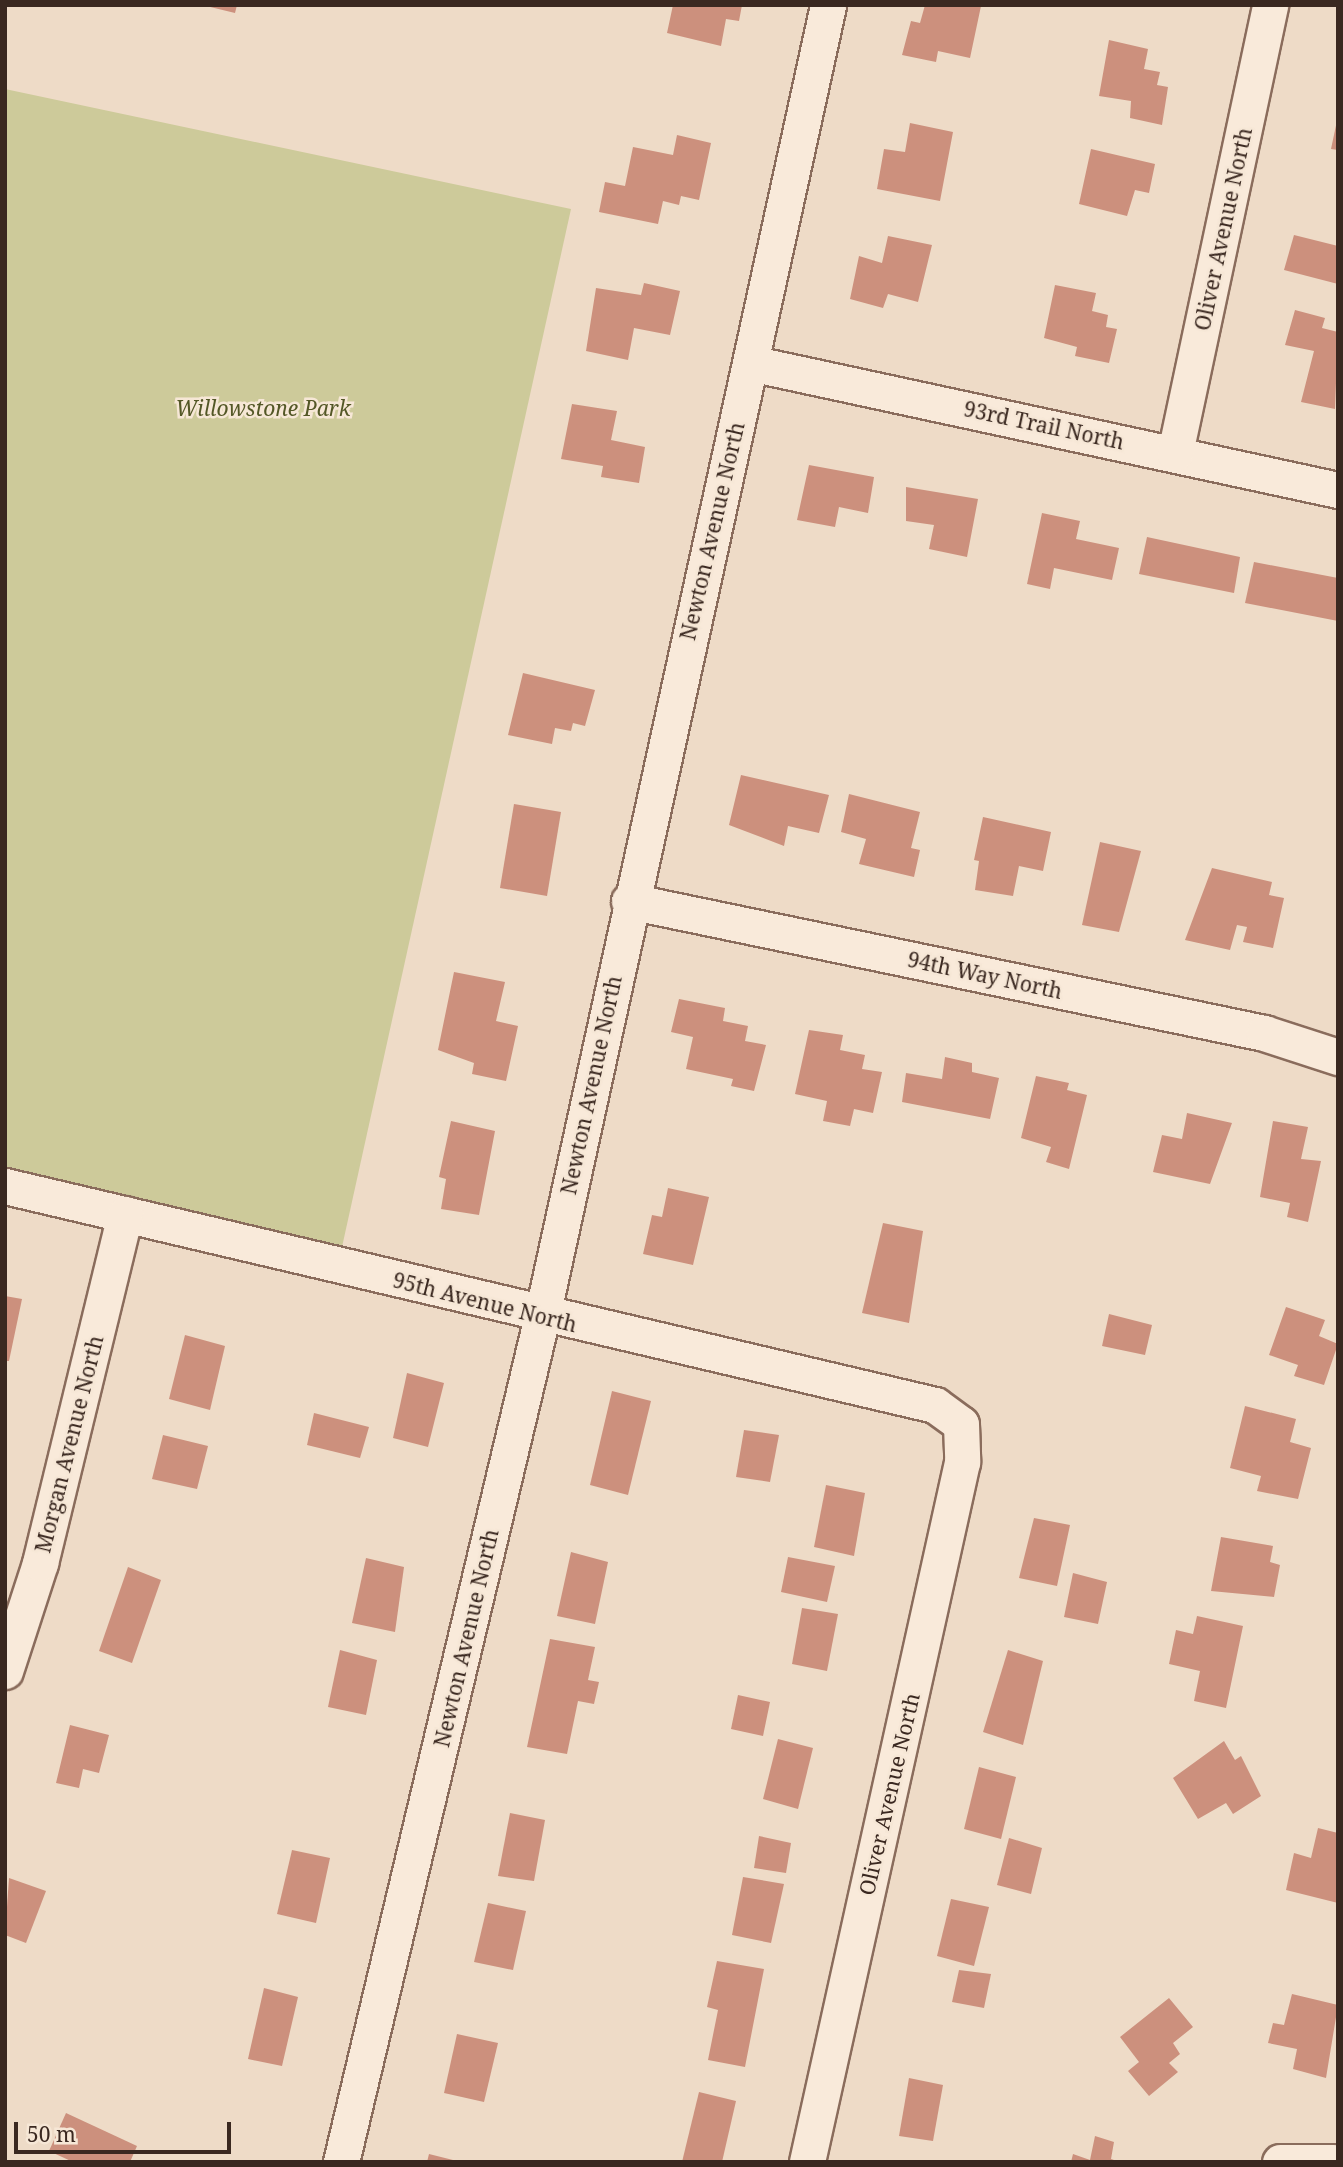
<!DOCTYPE html>
<html>
<head>
<meta charset="utf-8">
<style>
  body { margin:0 }
  #map { position:relative; width:1343px; height:2167px; overflow:hidden; background:#eedbc7; font-family:"Noto Serif",serif }
  div>[style] { position:absolute }
  .green>* { inset:0; background:#cdca9a }
  .building>* { inset:0; background:#cc907d }
  .roads { filter:drop-shadow(2px 0 #8a6c5c) drop-shadow(-2px 0 #8a6c5c) drop-shadow(0 2px #8a6c5c) drop-shadow(0 -2px #8a6c5c) }
  .minor>* { height:35px; margin:-17.5px; padding:0 17.5px; transform-origin:17.5px; border-radius:17.5px; background:#f9eada }
  span { translate:-50% -50%; white-space:nowrap; text-align:center; line-height:1.15; -webkit-text-stroke:5px #f6e7d6; paint-order:stroke }
  .street-label { font-size:21px; color:#3a2820 }
  .park-label { font-size:21px; color:#535726; font-style:italic }
  .frame { position:absolute; inset:0; border:7px solid #3a2820; pointer-events:none }
  .scale { position:absolute; left:14px; top:2122px; width:217px; height:32px; box-sizing:border-box; border:4px solid #3a2820; border-top:0; padding-left:9px; font-size:21px; line-height:24px; white-space:nowrap; color:#3a2820; -webkit-text-stroke:5px #f6e7d6; paint-order:stroke }
</style>
</head>
<body>
<div id="map">
  <div class="green">
    <i style="clip-path:polygon(5px 89px,571px 209px,342px 1247px,5px 1168px)"></i>
  </div>
  <div class="building">
    <i style="clip-path:polygon(202px 5px,237px 5px,235px 13px)"></i>
    <i style="clip-path:polygon(673px 5px,742px 5px,739px 21px,726px 19px,721px 46px,667px 33px)"></i>
    <i style="clip-path:polygon(925px 5px,981px 6px,970px 58px,938px 51px,936px 62px,902px 55px,911px 21px,920px 23px)"></i>
    <i style="clip-path:polygon(1109px 40px,1148px 49px,1144px 69px,1160px 72px,1157px 85px,1168px 87px,1162px 125px,1130px 118px,1131px 101px,1099px 96px)"></i>
    <i style="clip-path:polygon(1338px 116px,1338px 150px,1331px 149px)"></i>
    <i style="clip-path:polygon(910px 123px,953px 132px,940px 201px,877px 189px,884px 149px,905px 152px)"></i>
    <i style="clip-path:polygon(677px 135px,711px 143px,699px 200px,681px 196px,679px 205px,663px 201px,658px 224px,599px 212px,605px 182px,625px 186px,633px 147px,673px 155px)"></i>
    <i style="clip-path:polygon(1091px 149px,1155px 164px,1149px 193px,1135px 190px,1127px 216px,1079px 204px)"></i>
    <i style="clip-path:polygon(1294px 235px,1338px 246px,1338px 284px,1284px 270px)"></i>
    <i style="clip-path:polygon(888px 236px,932px 245px,918px 302px,888px 294px,883px 308px,850px 299px,859px 256px,882px 263px)"></i>
    <i style="clip-path:polygon(644px 283px,680px 291px,670px 335px,634px 328px,628px 360px,586px 351px,596px 288px,641px 295px)"></i>
    <i style="clip-path:polygon(1055px 285px,1096px 293px,1092px 311px,1108px 315px,1106px 327px,1117px 329px,1109px 363px,1075px 356px,1077px 347px,1044px 338px)"></i>
    <i style="clip-path:polygon(1295px 310px,1325px 318px,1322px 328px,1338px 332px,1335px 409px,1301px 402px,1314px 351px,1285px 345px)"></i>
    <i style="clip-path:polygon(572px 404px,617px 411px,611px 440px,645px 447px,639px 483px,601px 477px,603px 466px,561px 459px)"></i>
    <i style="clip-path:polygon(809px 465px,874px 477px,868px 513px,839px 507px,835px 527px,797px 520px)"></i>
    <i style="clip-path:polygon(906px 487px,978px 499px,967px 557px,929px 549px,934px 525px,906px 521px)"></i>
    <i style="clip-path:polygon(1042px 513px,1080px 521px,1076px 539px,1119px 548px,1112px 580px,1054px 568px,1050px 589px,1027px 584px)"></i>
    <i style="clip-path:polygon(1147px 537px,1240px 557px,1234px 593px,1139px 574px)"></i>
    <i style="clip-path:polygon(1254px 562px,1338px 578px,1338px 621px,1245px 603px)"></i>
    <i style="clip-path:polygon(523px 673px,595px 690px,585px 726px,573px 723px,571px 731px,555px 728px,552px 744px,508px 735px)"></i>
    <i style="clip-path:polygon(741px 775px,829px 795px,819px 833px,788px 826px,784px 846px,729px 825px)"></i>
    <i style="clip-path:polygon(849px 794px,920px 812px,911px 848px,920px 850px,914px 877px,859px 864px,866px 839px,841px 832px)"></i>
    <i style="clip-path:polygon(514px 804px,561px 812px,547px 896px,500px 888px)"></i>
    <i style="clip-path:polygon(983px 817px,1051px 832px,1043px 871px,1019px 866px,1013px 896px,975px 890px,979px 861px,974px 860px)"></i>
    <i style="clip-path:polygon(1100px 842px,1141px 851px,1119px 932px,1082px 925px)"></i>
    <i style="clip-path:polygon(1212px 868px,1272px 882px,1269px 895px,1284px 898px,1273px 948px,1243px 942px,1247px 927px,1237px 925px,1230px 950px,1185px 940px)"></i>
    <i style="clip-path:polygon(454px 972px,505px 982px,496px 1021px,518px 1026px,506px 1081px,472px 1074px,474px 1063px,438px 1050px)"></i>
    <i style="clip-path:polygon(679px 999px,725px 1008px,723px 1021px,748px 1026px,745px 1041px,766px 1045px,754px 1091px,731px 1086px,733px 1079px,686px 1069px,693px 1037px,671px 1032px)"></i>
    <i style="clip-path:polygon(809px 1030px,843px 1035px,840px 1050px,865px 1055px,862px 1069px,882px 1072px,873px 1113px,854px 1109px,850px 1126px,823px 1121px,827px 1101px,795px 1094px)"></i>
    <i style="clip-path:polygon(945px 1057px,972px 1063px,972px 1072px,999px 1078px,990px 1119px,902px 1102px,906px 1073px,942px 1079px)"></i>
    <i style="clip-path:polygon(1036px 1076px,1069px 1083px,1067px 1090px,1087px 1095px,1069px 1169px,1046px 1162px,1051px 1147px,1021px 1138px)"></i>
    <i style="clip-path:polygon(1187px 1113px,1232px 1123px,1210px 1184px,1153px 1172px,1162px 1135px,1182px 1139px)"></i>
    <i style="clip-path:polygon(451px 1121px,495px 1131px,479px 1215px,441px 1209px,446px 1179px,439px 1177px)"></i>
    <i style="clip-path:polygon(1273px 1121px,1308px 1127px,1301px 1159px,1321px 1161px,1308px 1222px,1287px 1217px,1290px 1203px,1260px 1197px)"></i>
    <i style="clip-path:polygon(668px 1188px,709px 1197px,693px 1265px,643px 1254px,652px 1215px,662px 1217px)"></i>
    <i style="clip-path:polygon(883px 1223px,923px 1231px,909px 1323px,862px 1313px)"></i>
    <i style="clip-path:polygon(5px 1296px,22px 1299px,9px 1361px,5px 1361px)"></i>
    <i style="clip-path:polygon(1286px 1307px,1325px 1320px,1319px 1336px,1338px 1344px,1324px 1385px,1294px 1376px,1298px 1365px,1269px 1355px)"></i>
    <i style="clip-path:polygon(1109px 1314px,1152px 1325px,1145px 1355px,1102px 1346px)"></i>
    <i style="clip-path:polygon(185px 1335px,225px 1346px,210px 1410px,169px 1399px)"></i>
    <i style="clip-path:polygon(407px 1373px,444px 1383px,428px 1447px,393px 1438px)"></i>
    <i style="clip-path:polygon(612px 1391px,651px 1401px,628px 1495px,590px 1485px)"></i>
    <i style="clip-path:polygon(1245px 1406px,1296px 1419px,1290px 1442px,1311px 1448px,1298px 1499px,1257px 1491px,1261px 1476px,1230px 1468px)"></i>
    <i style="clip-path:polygon(314px 1413px,369px 1427px,360px 1458px,307px 1445px)"></i>
    <i style="clip-path:polygon(744px 1430px,779px 1435px,770px 1482px,736px 1477px)"></i>
    <i style="clip-path:polygon(163px 1435px,208px 1446px,197px 1489px,152px 1479px)"></i>
    <i style="clip-path:polygon(826px 1485px,865px 1493px,854px 1556px,814px 1547px)"></i>
    <i style="clip-path:polygon(1034px 1518px,1070px 1525px,1057px 1586px,1019px 1578px)"></i>
    <i style="clip-path:polygon(1221px 1537px,1273px 1546px,1270px 1562px,1280px 1565px,1274px 1597px,1211px 1591px)"></i>
    <i style="clip-path:polygon(571px 1552px,608px 1562px,595px 1624px,557px 1616px)"></i>
    <i style="clip-path:polygon(788px 1557px,835px 1566px,827px 1602px,781px 1592px)"></i>
    <i style="clip-path:polygon(366px 1558px,404px 1567px,395px 1632px,352px 1623px)"></i>
    <i style="clip-path:polygon(128px 1567px,161px 1580px,132px 1663px,99px 1651px)"></i>
    <i style="clip-path:polygon(1073px 1573px,1107px 1582px,1098px 1624px,1064px 1617px)"></i>
    <i style="clip-path:polygon(802px 1608px,838px 1614px,827px 1671px,792px 1664px)"></i>
    <i style="clip-path:polygon(1197px 1616px,1243px 1626px,1226px 1708px,1194px 1701px,1200px 1671px,1169px 1664px,1176px 1630px,1193px 1634px)"></i>
    <i style="clip-path:polygon(550px 1639px,595px 1647px,588px 1680px,599px 1682px,594px 1704px,578px 1701px,567px 1754px,527px 1747px)"></i>
    <i style="clip-path:polygon(340px 1650px,377px 1660px,366px 1715px,328px 1707px)"></i>
    <i style="clip-path:polygon(1008px 1650px,1043px 1661px,1023px 1745px,983px 1732px)"></i>
    <i style="clip-path:polygon(738px 1695px,770px 1702px,763px 1736px,731px 1729px)"></i>
    <i style="clip-path:polygon(70px 1725px,109px 1735px,99px 1773px,83px 1769px,79px 1788px,56px 1783px)"></i>
    <i style="clip-path:polygon(778px 1739px,813px 1748px,798px 1809px,763px 1799px)"></i>
    <i style="clip-path:polygon(1224px 1741px,1235px 1760px,1241px 1756px,1261px 1796px,1233px 1814px,1226px 1803px,1198px 1819px,1173px 1778px)"></i>
    <i style="clip-path:polygon(979px 1767px,1016px 1777px,1001px 1839px,964px 1829px)"></i>
    <i style="clip-path:polygon(510px 1813px,545px 1820px,534px 1881px,498px 1876px)"></i>
    <i style="clip-path:polygon(1318px 1828px,1338px 1833px,1338px 1903px,1286px 1890px,1294px 1853px,1311px 1858px)"></i>
    <i style="clip-path:polygon(759px 1836px,791px 1843px,786px 1873px,754px 1868px)"></i>
    <i style="clip-path:polygon(1009px 1838px,1042px 1848px,1031px 1894px,997px 1885px)"></i>
    <i style="clip-path:polygon(292px 1850px,330px 1858px,316px 1923px,277px 1914px)"></i>
    <i style="clip-path:polygon(743px 1877px,784px 1884px,771px 1943px,732px 1935px)"></i>
    <i style="clip-path:polygon(9px 1878px,46px 1891px,26px 1943px,5px 1935px)"></i>
    <i style="clip-path:polygon(951px 1899px,989px 1907px,974px 1966px,937px 1956px)"></i>
    <i style="clip-path:polygon(488px 1903px,526px 1911px,513px 1970px,474px 1962px)"></i>
    <i style="clip-path:polygon(717px 1961px,764px 1969px,745px 2067px,708px 2060px,718px 2010px,707px 2007px)"></i>
    <i style="clip-path:polygon(959px 1970px,991px 1974px,984px 2008px,952px 2002px)"></i>
    <i style="clip-path:polygon(264px 1988px,298px 1997px,282px 2066px,248px 2059px)"></i>
    <i style="clip-path:polygon(1292px 1994px,1338px 2005px,1326px 2078px,1293px 2069px,1297px 2049px,1268px 2043px,1273px 2023px,1284px 2025px)"></i>
    <i style="clip-path:polygon(1169px 1998px,1193px 2027px,1173px 2043px,1180px 2054px,1169px 2063px,1178px 2072px,1149px 2096px,1128px 2071px,1139px 2062px,1120px 2037px)"></i>
    <i style="clip-path:polygon(457px 2034px,498px 2043px,484px 2102px,444px 2093px)"></i>
    <i style="clip-path:polygon(909px 2078px,943px 2085px,933px 2141px,899px 2136px)"></i>
    <i style="clip-path:polygon(699px 2092px,736px 2101px,722px 2162px,682px 2162px)"></i>
    <i style="clip-path:polygon(66px 2113px,137px 2146px,130px 2162px,73px 2162px,49px 2151px)"></i>
    <i style="clip-path:polygon(1095px 2136px,1114px 2142px,1111px 2159px,1120px 2162px,1071px 2162px,1073px 2154px,1090px 2160px)"></i>
    <i style="clip-path:polygon(429px 2154px,457px 2161px,457px 2162px,427px 2162px)"></i>
  </div>
  <div class="roads">
    <div class="minor">
      <i style="left:750px;top:363px;width:602px;rotate:12.19deg"></i>
      <i style="left:1175px;top:453px;width:458px;rotate:-78deg"></i>
      <i style="left:629px;top:901px;width:649px;rotate:11.74deg"></i>
      <i style="left:1264px;top:1033px;width:78px;rotate:18deg"></i>
      <i style="left:5px;top:1186px;width:955px;rotate:13.25deg"></i>
      <i style="left:935px;top:1405px;width:32px;rotate:36deg"></i>
      <i style="left:961px;top:1424px;width:38px;rotate:88deg"></i>
      <i style="left:962px;top:1462px;width:717px;rotate:102.49deg"></i>
      <i style="left:5px;top:1671px;width:114px;rotate:-72deg"></i>
      <i style="left:40px;top:1563px;width:359px;rotate:-76.3deg"></i>
      <i style="left:341px;top:2162px;width:870px;rotate:-76.63deg"></i>
      <i style="left:542px;top:1316px;width:1342px;rotate:-77.69deg"></i>
      <i style="left:1280px;top:2162px;width:53px"></i>
    </div>
  </div>
  <div class="street-label">
    <span style="left:1223px;top:229px;rotate:-78deg">Oliver Avenue North</span>
    <span style="left:1044px;top:425px;rotate:12deg">93rd Trail North</span>
    <span style="left:712px;top:531px;rotate:-77deg">Newton Avenue North</span>
    <span style="left:985px;top:975px;rotate:12deg">94th Way North</span>
    <span style="left:591px;top:1085px;rotate:-78deg">Newton Avenue North</span>
    <span style="left:485px;top:1302px;rotate:14deg">95th Avenue North</span>
    <span style="left:69px;top:1444px;rotate:-76deg">Morgan Avenue North</span>
    <span style="left:466px;top:1638px;rotate:-77deg">Newton Avenue North</span>
    <span style="left:889px;top:1794px;rotate:-77deg">Oliver Avenue North</span>
  </div>
  <div class="park-label">
    <span style="left:263px;top:408px">Willowstone Park</span>
  </div>
  <div class="frame"></div>
  <div class="scale">50 m</div>
</div>
</body>
</html>
